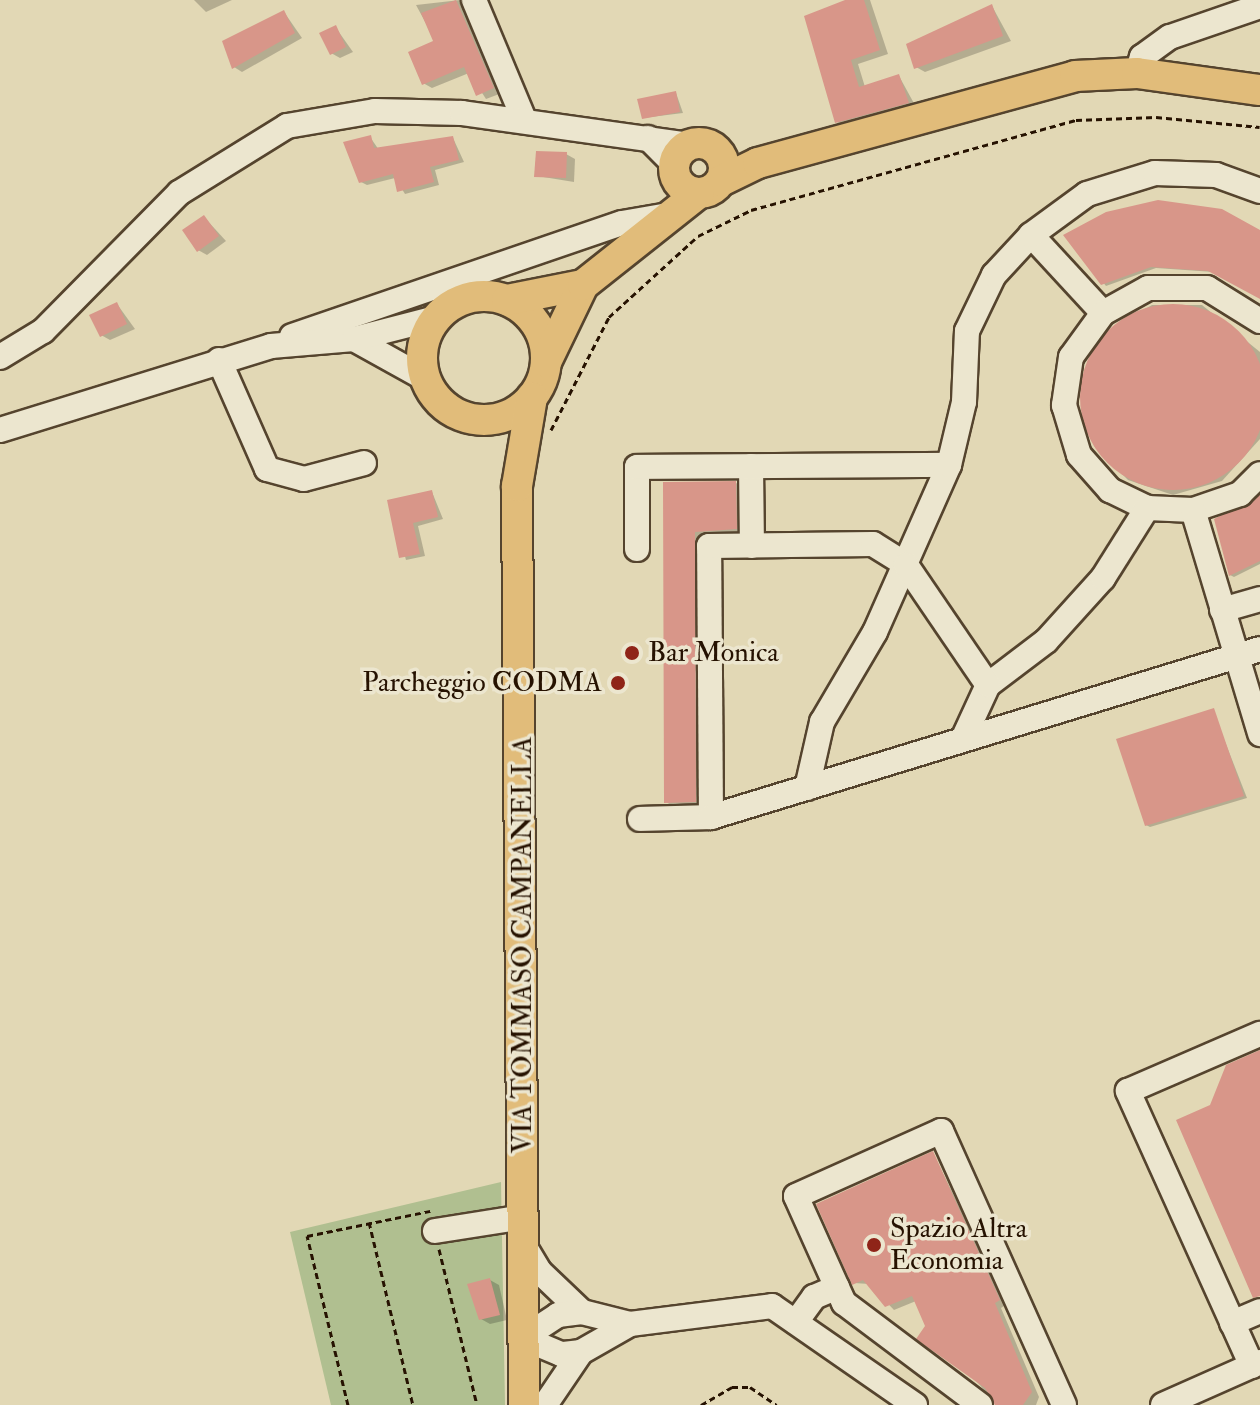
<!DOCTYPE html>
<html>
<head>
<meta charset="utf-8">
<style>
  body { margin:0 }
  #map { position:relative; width:1260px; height:1405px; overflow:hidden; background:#e2d8b5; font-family:"IM FELL Double Pica",serif }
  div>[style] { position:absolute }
  .green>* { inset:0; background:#b0bf90 }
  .shadow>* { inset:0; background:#0003 }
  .building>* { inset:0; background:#d89689 }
  .round { border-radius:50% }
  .path>* { height:3px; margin-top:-1.5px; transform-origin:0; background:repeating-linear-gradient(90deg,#261201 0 6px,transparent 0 10px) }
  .roads { filter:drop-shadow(2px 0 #55442e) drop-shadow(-2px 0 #55442e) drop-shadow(0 2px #55442e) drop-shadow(0 -2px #55442e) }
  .minor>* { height:24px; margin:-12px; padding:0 12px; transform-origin:12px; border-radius:12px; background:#ece6cf }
  .major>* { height:30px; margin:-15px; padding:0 15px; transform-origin:15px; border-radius:15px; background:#e1bc7a }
  .major>.ring { margin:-15px; padding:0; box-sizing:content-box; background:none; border:30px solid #e1bc7a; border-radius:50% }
  .dots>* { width:22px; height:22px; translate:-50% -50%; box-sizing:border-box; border:4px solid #ece6cf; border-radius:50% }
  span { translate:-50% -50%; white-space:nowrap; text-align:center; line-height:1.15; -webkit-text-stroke:7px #ece6cf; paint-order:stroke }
  .poi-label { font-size:28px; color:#261201 }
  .left { translate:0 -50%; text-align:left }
  .right { translate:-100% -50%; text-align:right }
  .street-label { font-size:28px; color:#261201 }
</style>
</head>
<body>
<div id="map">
  <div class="green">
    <i style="clip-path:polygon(501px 1182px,505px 1405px,331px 1405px,290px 1232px)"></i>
  </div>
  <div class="shadow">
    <i style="clip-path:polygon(194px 0,232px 0,206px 12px)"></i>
    <i style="clip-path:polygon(460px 0,502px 93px,486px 99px,469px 73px,432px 88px,423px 83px,436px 42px,416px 5px)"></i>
    <i style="clip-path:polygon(847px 0,870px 0,888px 54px,858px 64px,865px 87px,899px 76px,916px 107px,845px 127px,837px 122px)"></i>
    <i style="clip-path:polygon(992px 6px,1011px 41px,925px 72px,916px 67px)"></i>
    <i style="clip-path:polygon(284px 12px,302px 38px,242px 72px,234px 67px)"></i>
    <i style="clip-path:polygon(336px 28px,353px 52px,340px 58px,331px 53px)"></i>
    <i style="clip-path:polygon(676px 93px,683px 113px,643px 118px)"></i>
    <i style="clip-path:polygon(370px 137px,379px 150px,453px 138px,464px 162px,435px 170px,439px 185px,405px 194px,395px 178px,367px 185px,361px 182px)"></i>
    <i style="clip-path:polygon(566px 154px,575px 159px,574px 182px,537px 176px)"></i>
    <i style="clip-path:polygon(204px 217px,226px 241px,207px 255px,198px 250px)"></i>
    <i style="clip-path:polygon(1260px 232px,1260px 297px,1214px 272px,1156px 268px,1106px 286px,1066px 236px)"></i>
    <i style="clip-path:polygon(117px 304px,135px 329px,110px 340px,101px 335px)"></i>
    <i style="clip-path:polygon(1152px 305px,1202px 305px,1260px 352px,1260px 439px,1222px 481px,1173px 495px,1128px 480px,1094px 446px,1081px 404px,1087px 364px,1115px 326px)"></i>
    <i style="clip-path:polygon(736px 483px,744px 488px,745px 533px,704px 536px,704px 806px,674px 807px,666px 802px,665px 484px)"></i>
    <i style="clip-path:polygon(432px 492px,443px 519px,418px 526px,425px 556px,406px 560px,390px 502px)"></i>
    <i style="clip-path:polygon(1260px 497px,1260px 564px,1234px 577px,1230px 575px)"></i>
    <i style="clip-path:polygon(1213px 711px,1247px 798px,1150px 827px,1146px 825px)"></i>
    <i style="clip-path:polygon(933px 1153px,1007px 1304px,1001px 1308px,1039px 1397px,1036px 1405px,998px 1405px,927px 1327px,916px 1301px,894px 1310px,869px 1284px,854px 1283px)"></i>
    <i style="clip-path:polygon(490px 1280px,499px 1285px,507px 1320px,490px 1324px,481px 1319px)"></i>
  </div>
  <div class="building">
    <i style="clip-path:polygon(456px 0,494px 88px,476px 96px,464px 67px,422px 85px,408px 52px,433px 41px,421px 13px)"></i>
    <i style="clip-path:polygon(845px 0,864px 0,880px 50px,851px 60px,859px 87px,899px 74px,909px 103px,835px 123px,804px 16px)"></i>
    <i style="clip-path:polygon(992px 4px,1003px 36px,914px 69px,906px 44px)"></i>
    <i style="clip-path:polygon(284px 10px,295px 33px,232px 69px,222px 41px)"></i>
    <i style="clip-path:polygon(336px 25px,346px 47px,330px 55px,319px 33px)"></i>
    <i style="clip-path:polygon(676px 91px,680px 112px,642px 119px,637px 99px)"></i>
    <i style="clip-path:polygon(371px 135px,374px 148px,453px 136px,459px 160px,430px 167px,434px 182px,397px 192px,393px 174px,359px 183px,343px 142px)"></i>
    <i style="clip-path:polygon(536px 151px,567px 152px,566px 178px,534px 177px)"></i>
    <i style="clip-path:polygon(1158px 200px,1222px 209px,1260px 230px,1260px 299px,1208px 271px,1151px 267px,1101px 285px,1063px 235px,1106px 212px)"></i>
    <i style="clip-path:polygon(204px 215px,219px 236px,197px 252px,182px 230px)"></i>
    <i style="clip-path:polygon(117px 302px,127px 324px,100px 337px,89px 315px)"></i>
    <i class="round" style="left:1080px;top:304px;width:186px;height:186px"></i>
    <i style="clip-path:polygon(736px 481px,737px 529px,695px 532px,696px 802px,664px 803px,663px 482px)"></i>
    <i style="clip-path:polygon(432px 490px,438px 517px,413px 523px,420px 554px,399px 558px,387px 500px)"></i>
    <i style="clip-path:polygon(1260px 495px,1260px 561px,1229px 576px,1214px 519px)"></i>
    <i style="clip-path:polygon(1214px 708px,1244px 796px,1145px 826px,1116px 739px)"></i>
    <i style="clip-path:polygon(1260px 1050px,1260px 1296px,1253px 1298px,1176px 1120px,1210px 1105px,1226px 1065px)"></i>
    <i style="clip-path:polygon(933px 1151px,1000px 1300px,995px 1303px,1032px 1392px,1023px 1405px,995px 1405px,985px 1388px,916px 1339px,925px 1326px,912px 1296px,885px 1307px,863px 1280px,852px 1285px,816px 1204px)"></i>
    <i style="clip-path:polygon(490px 1278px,500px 1315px,479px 1320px,467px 1284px)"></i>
  </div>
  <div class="path">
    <i style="left:551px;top:430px;width:127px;rotate:-62.8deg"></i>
    <i style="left:609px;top:317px;width:120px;rotate:-42.3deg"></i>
    <i style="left:698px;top:236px;width:59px;rotate:-26.1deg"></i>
    <i style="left:751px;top:210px;width:337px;rotate:-15.5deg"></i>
    <i style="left:1076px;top:120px;width:80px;rotate:-2.1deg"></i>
    <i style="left:1156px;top:117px;width:104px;rotate:5.5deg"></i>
    <i style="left:369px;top:1222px;width:188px;rotate:76.5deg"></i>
    <i style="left:439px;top:1249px;width:161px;rotate:76.3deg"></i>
    <i style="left:348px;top:1405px;width:174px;rotate:-103.6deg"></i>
    <i style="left:307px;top:1236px;width:126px;rotate:-11.5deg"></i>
    <i style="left:701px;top:1405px;width:36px;rotate:-30deg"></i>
    <i style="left:732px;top:1387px;width:18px"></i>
    <i style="left:750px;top:1387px;width:32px;rotate:34deg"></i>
  </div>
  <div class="roads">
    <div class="minor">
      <i style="left:474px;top:0;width:127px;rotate:67.3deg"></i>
      <i style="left:1137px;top:73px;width:17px;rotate:-73deg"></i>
      <i style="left:1142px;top:57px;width:34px;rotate:-36deg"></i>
      <i style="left:1170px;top:37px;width:95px;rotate:-19deg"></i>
      <i style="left:648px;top:138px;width:37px;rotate:45deg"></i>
      <i style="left:1031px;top:235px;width:106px;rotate:47.3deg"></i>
      <i style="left:1260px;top:321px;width:62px;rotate:-148.1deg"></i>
      <i style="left:1207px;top:288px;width:59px;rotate:180deg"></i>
      <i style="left:1148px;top:288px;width:51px;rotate:150.9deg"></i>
      <i style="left:1103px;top:313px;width:54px;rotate:126deg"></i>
      <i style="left:1071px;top:357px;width:49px;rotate:98.3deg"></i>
      <i style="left:1064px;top:405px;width:52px;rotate:73.3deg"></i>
      <i style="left:1079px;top:455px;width:47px;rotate:48.5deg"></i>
      <i style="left:1110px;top:490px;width:41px;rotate:25.9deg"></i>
      <i style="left:1147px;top:508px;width:46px;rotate:2.5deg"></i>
      <i style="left:1193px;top:510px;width:50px;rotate:-18.8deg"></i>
      <i style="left:1240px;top:494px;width:28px;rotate:-45deg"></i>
      <i style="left:292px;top:336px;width:349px;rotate:-18.9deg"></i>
      <i style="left:622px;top:223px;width:41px;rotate:-9.9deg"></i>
      <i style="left:354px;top:339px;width:82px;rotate:29.1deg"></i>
      <i style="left:0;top:357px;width:50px;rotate:-31.2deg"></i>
      <i style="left:43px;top:331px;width:194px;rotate:-45.4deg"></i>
      <i style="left:179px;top:193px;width:127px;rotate:-31.8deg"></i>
      <i style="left:287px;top:126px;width:89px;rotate:-9.7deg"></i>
      <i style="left:375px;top:111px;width:87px;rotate:1.3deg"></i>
      <i style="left:462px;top:113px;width:230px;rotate:8deg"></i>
      <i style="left:219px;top:360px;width:119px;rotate:66.2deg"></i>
      <i style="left:267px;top:469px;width:38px;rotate:15deg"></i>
      <i style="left:304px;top:479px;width:62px;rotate:-14.9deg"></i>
      <i style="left:0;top:430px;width:284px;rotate:-17.2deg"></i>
      <i style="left:271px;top:346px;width:83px;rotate:-4.8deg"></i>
      <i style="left:354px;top:339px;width:85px;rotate:-14.4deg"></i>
      <i style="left:751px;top:466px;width:80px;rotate:89.3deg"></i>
      <i style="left:1193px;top:510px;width:234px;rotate:73.3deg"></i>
      <i style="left:637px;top:549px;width:82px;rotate:-90deg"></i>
      <i style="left:637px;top:467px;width:312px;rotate:-0.4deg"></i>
      <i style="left:1222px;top:610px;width:40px;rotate:-16deg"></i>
      <i style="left:963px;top:739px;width:60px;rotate:-65.2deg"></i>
      <i style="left:988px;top:685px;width:73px;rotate:-37.2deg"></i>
      <i style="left:1046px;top:641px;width:85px;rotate:-47.9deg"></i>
      <i style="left:1103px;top:578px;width:83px;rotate:-57.8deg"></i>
      <i style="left:807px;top:788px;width:68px;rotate:-77.2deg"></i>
      <i style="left:822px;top:722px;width:104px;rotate:-59.5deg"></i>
      <i style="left:875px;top:632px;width:183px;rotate:-66.1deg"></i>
      <i style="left:949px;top:465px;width:65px;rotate:-76.6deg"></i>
      <i style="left:964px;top:402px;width:71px;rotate:-87.6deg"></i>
      <i style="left:967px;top:331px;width:62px;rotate:-64.3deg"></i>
      <i style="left:994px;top:275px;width:54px;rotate:-47.2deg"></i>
      <i style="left:1031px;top:235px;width:69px;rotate:-36.2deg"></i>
      <i style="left:1087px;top:194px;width:71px;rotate:-17.2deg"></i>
      <i style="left:1155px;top:173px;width:61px;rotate:1.9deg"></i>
      <i style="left:1216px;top:175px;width:47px;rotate:20deg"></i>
      <i style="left:711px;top:817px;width:271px;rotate:-90.4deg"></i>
      <i style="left:709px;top:546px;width:164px;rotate:-0.7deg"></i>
      <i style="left:873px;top:544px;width:39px;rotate:32deg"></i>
      <i style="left:906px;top:565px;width:145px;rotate:55.7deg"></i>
      <i style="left:640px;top:819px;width:71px;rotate:-1.6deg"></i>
      <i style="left:711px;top:817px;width:574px;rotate:-17.01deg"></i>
      <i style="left:435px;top:1231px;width:89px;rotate:-9deg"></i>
      <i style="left:523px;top:1244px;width:33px;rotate:59deg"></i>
      <i style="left:540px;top:1272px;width:58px;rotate:43.6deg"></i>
      <i style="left:582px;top:1312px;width:49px;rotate:14deg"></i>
      <i style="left:630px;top:1324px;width:143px;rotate:-7.2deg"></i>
      <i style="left:772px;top:1306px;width:174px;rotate:34.7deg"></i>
      <i style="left:796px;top:1322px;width:31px;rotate:-54deg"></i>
      <i style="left:814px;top:1297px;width:25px;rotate:-23deg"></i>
      <i style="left:1232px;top:1323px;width:30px;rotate:-23deg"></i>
      <i style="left:581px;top:1352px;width:20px;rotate:174deg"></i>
      <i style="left:561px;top:1354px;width:41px;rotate:-157.2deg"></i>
      <i style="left:523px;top:1338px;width:42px;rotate:-33.3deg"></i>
      <i style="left:558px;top:1315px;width:24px;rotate:-7deg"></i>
      <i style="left:1252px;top:1366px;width:302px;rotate:-114.3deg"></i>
      <i style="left:1128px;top:1091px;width:144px;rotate:-23.4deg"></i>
      <i style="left:545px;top:1405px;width:64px;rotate:-55.8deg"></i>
      <i style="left:581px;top:1352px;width:56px;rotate:-29.7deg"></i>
      <i style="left:980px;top:1405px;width:170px;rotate:-143.1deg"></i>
      <i style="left:844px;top:1303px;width:117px;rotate:-114.2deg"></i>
      <i style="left:796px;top:1196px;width:159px;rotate:-24.1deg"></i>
      <i style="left:941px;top:1131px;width:300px;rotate:65.8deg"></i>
      <i style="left:1163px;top:1405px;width:106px;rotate:-23.9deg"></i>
    </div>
    <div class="major">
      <i class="ring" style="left:674px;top:143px;width:20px;height:20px"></i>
      <i style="left:721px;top:181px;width:41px;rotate:-25.9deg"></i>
      <i style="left:758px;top:163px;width:329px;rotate:-15.3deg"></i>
      <i style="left:1075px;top:76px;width:62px;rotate:-2.8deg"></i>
      <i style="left:1137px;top:73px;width:124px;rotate:7.9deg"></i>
      <i class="ring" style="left:422px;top:296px;width:94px;height:94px"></i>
      <i style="left:507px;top:300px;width:77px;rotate:-11.2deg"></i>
      <i style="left:546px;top:362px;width:85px;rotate:-64.3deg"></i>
      <i style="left:583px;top:285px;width:148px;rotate:-38.4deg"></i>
      <i style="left:524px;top:1405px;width:919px;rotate:-90.44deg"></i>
      <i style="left:517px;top:486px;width:90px;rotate:-80.4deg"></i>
    </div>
  </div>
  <div class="dots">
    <i style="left:632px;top:653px;background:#8f2418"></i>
    <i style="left:618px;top:683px;background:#8f2418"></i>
    <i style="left:874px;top:1245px;background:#8f2418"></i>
  </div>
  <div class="poi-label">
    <span class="left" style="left:648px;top:653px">Bar Monica</span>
    <span class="right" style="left:602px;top:683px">Parcheggio CODMA</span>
    <span class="left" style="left:890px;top:1245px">Spazio Altra<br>Economia</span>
  </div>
  <div class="street-label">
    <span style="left:523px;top:945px;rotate:-90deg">VIA TOMMASO CAMPANELLA</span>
  </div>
</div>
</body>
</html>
